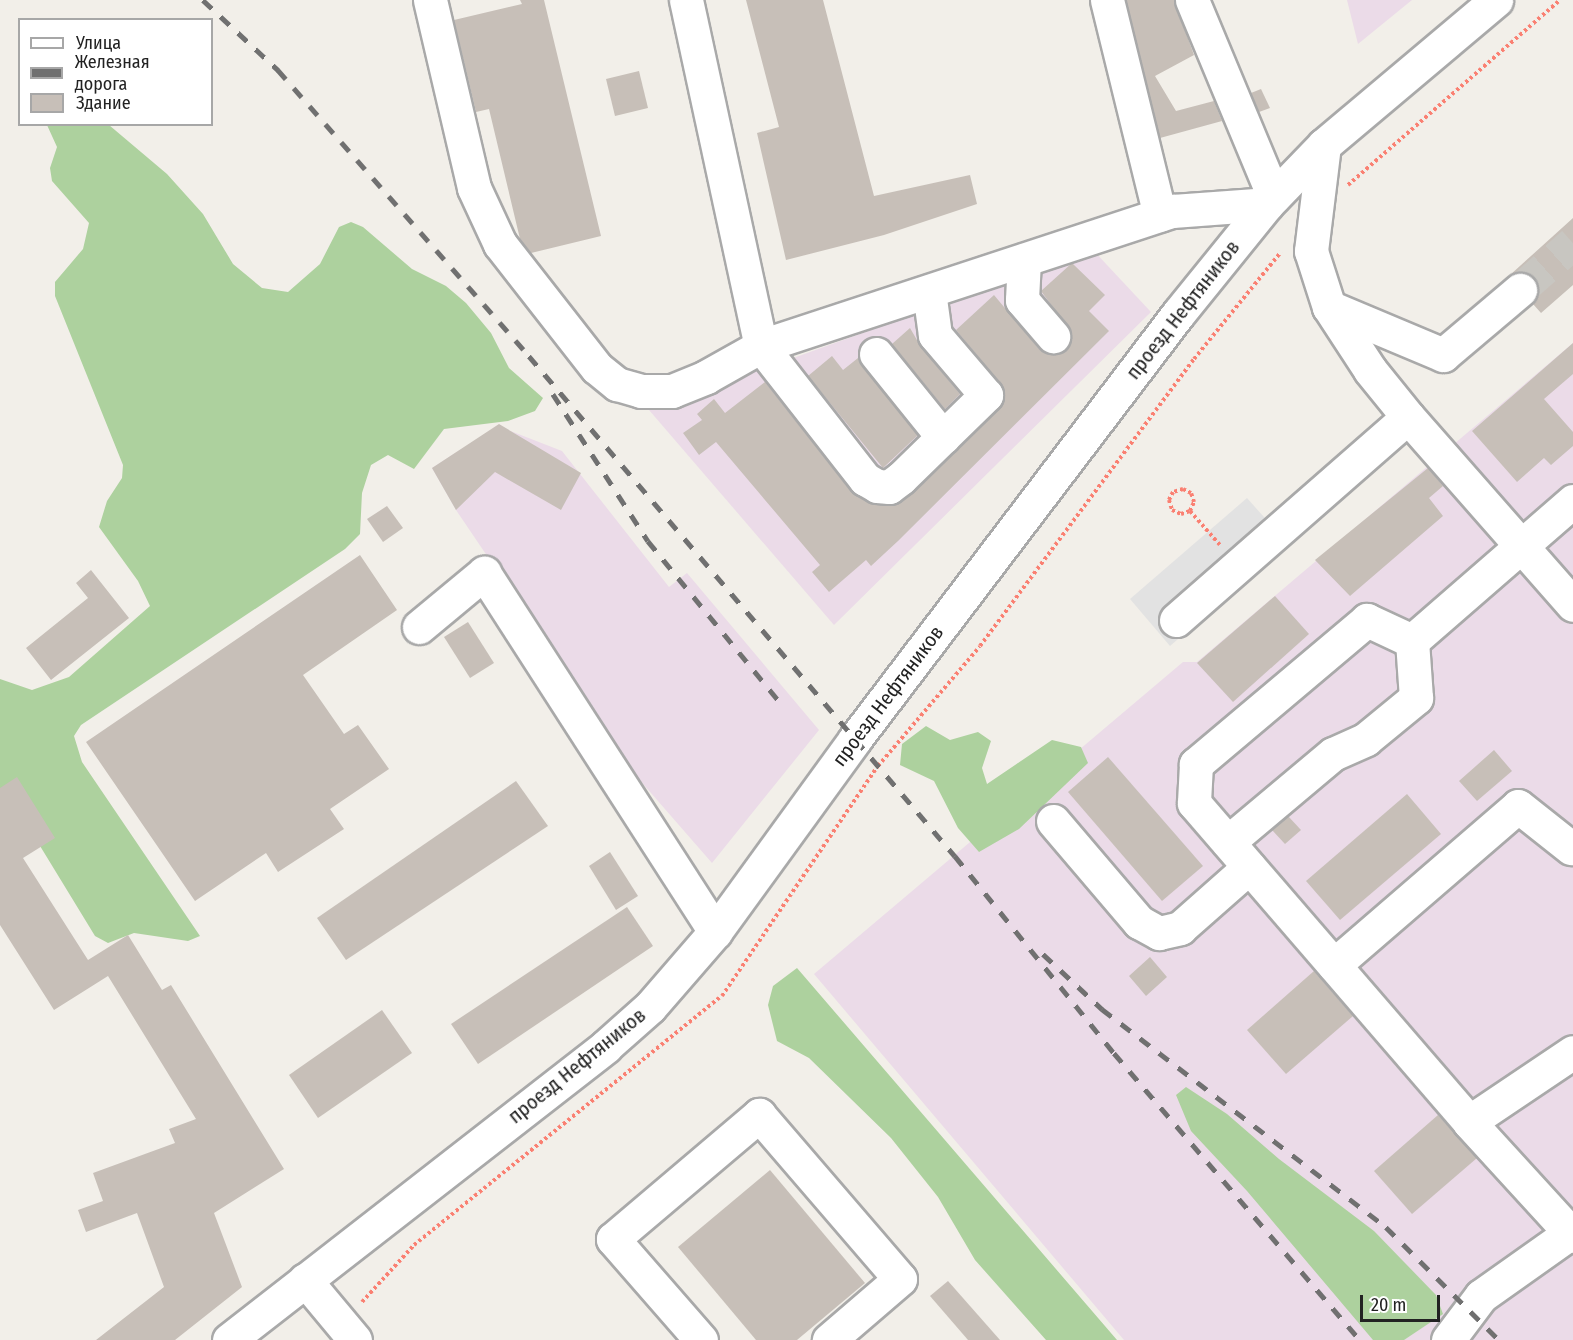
<!DOCTYPE html>
<html>
<head>
<meta charset="utf-8">
<style>
  body { margin:0 }
  #map { position:relative; width:1573px; height:1340px; overflow:hidden; background:#f2efe9; font-family:"Fira Sans Condensed",sans-serif }
  div>[style] { position:absolute }
  .industrial>* { inset:0; background:#ebdbe8 }
  .forest>* { inset:0; background:#add19e }
  .parking>* { inset:0; background:#e2e2e2 }
  .building>* { inset:0; background:#c7bfb8 }
  .minor-tunnel>* { height:33px; margin-top:-16.5px; transform-origin:0; background:repeating-linear-gradient(90deg,#c8c6c1 0 33px,transparent 0 49px) }
  .path>* { height:4px; margin-top:-2px; transform-origin:0; background:repeating-linear-gradient(90deg,#fa8072 0 3px,transparent 0 6px) }
  .roads { filter:drop-shadow(2px 0 #a9a9a9) drop-shadow(-2px 0 #a9a9a9) drop-shadow(0 2px #a9a9a9) drop-shadow(0 -2px #a9a9a9) }
  .minor>* { height:33px; margin:-16.5px; padding:0 16.5px; transform-origin:16.5px; border-radius:16.5px; background:#fff }
  .rail>* { height:4.5px; margin-top:-2.25px; transform-origin:0; background:repeating-linear-gradient(90deg,#707070 0 12px,transparent 0 24px) }
  span { translate:-50% -50%; white-space:nowrap; text-align:center; line-height:1.15; -webkit-text-stroke:6px #fff; paint-order:stroke }
  .street-label { font-size:20px; color:#222 }
  .legend { position:absolute; left:18px; top:18px; width:195px; height:108px; box-sizing:border-box; background:#fff; border:2px solid #a7a7a7; margin:0; padding:8px 10px; list-style:none; font-size:18px; color:#222 }
  .legend li { display:flex; align-items:center; gap:12px; height:30px }
  .legend b { width:30px; border:2px solid #a7a7a7 }
  .scale { position:absolute; left:1360px; top:1295px; width:80px; height:27px; box-sizing:border-box; border:3px solid #222; border-top:0; padding-left:8px; font-size:18px; line-height:21px; white-space:nowrap; color:#222; -webkit-text-stroke:4px #fff; paint-order:stroke }
</style>
</head>
<body>
<div id="map">
  <div class="industrial">
    <i style="clip-path:polygon(1347px 0,1412px 0,1358px 44px)"></i>
    <i style="clip-path:polygon(1093px 250px,1151px 312px,834px 625px,649px 410px)"></i>
    <i style="clip-path:polygon(1573px 343px,1573px 1340px,1124px 1340px,814px 974px,1183px 662px,1197px 662px)"></i>
    <i style="clip-path:polygon(498px 426px,562px 451px,669px 587px,687px 573px,819px 730px,712px 863px,637px 777px,456px 510px,432px 468px)"></i>
  </div>
  <div class="forest">
    <i style="clip-path:polygon(47px 125px,109px 125px,167px 174px,203px 214px,233px 264px,262px 288px,288px 292px,320px 264px,339px 227px,351px 222px,363px 227px,412px 269px,446px 286px,466px 303px,491px 333px,509px 368px,543px 398px,535px 411px,508px 421px,444px 429px,414px 469px,388px 455px,371px 465px,362px 493px,360px 534px,345px 549px,81px 725px,74px 736px,82px 762px,200px 936px,188px 941px,134px 933px,108px 943px,95px 936px,37px 841px,0 815px,0 679px,32px 690px,69px 677px,150px 606px,138px 581px,99px 527px,107px 501px,122px 478px,123px 465px,55px 296px,55px 282px,83px 249px,89px 223px,52px 181px,50px 168px,57px 147px)"></i>
    <i style="clip-path:polygon(926px 726px,950px 740px,978px 732px,991px 741px,982px 768px,987px 784px,1052px 740px,1081px 747px,1088px 763px,1019px 829px,979px 852px,958px 828px,934px 781px,900px 765px,902px 744px)"></i>
    <i style="clip-path:polygon(797px 968px,1117px 1340px,1046px 1340px,975px 1260px,938px 1197px,891px 1138px,809px 1058px,777px 1041px,768px 1005px,773px 986px)"></i>
    <i style="clip-path:polygon(1186px 1087px,1227px 1114px,1279px 1159px,1374px 1231px,1436px 1295px,1443px 1314px,1404px 1340px,1373px 1340px,1247px 1191px,1191px 1131px,1176px 1095px)"></i>
  </div>
  <div class="parking">
    <i style="clip-path:polygon(1247px 498px,1288px 544px,1170px 646px,1130px 599px)"></i>
  </div>
  <div class="building">
    <i style="clip-path:polygon(520px 0,544px 0,601px 236px,531px 253px,520px 239px,489px 109px,476px 112px,454px 20px,522px 4px)"></i>
    <i style="clip-path:polygon(746px 0,823px 0,874px 196px,970px 175px,977px 204px,884px 235px,786px 260px,757px 133px,779px 127px)"></i>
    <i style="clip-path:polygon(1126px 0,1174px 0,1194px 55px,1155px 76px,1176px 111px,1214px 101px,1222px 121px,1160px 138px)"></i>
    <i style="clip-path:polygon(639px 71px,648px 108px,615px 116px,606px 79px)"></i>
    <i style="clip-path:polygon(1261px 89px,1270px 108px,1259px 112px,1251px 93px)"></i>
    <i style="clip-path:polygon(1573px 218px,1573px 285px,1541px 313px,1533px 304px,1538px 287px,1535px 278px,1526px 272px,1510px 275px)"></i>
    <i style="clip-path:polygon(1072px 263px,1105px 295px,1089px 311px,1109px 331px,898px 541px,871px 566px,866px 560px,829px 592px,812px 572px,820px 565px,716px 442px,699px 455px,683px 433px,702px 420px,697px 414px,714px 399px,725px 413px,765px 382px,851px 491px,875px 505px,900px 502px,1004px 401px,1000px 383px,956px 330px,994px 295px,1039px 349px,1047px 354px,1065px 351px,1071px 332px,1041px 291px)"></i>
    <i style="clip-path:polygon(910px 328px,921px 347px,960px 394px,945px 409px,892px 344px)"></i>
    <i style="clip-path:polygon(1573px 343px,1573px 374px,1544px 399px,1573px 432px,1573px 446px,1551px 465px,1544px 458px,1517px 482px,1472px 431px)"></i>
    <i style="clip-path:polygon(832px 356px,843px 370px,858px 358px,918px 435px,883px 468px,808px 376px)"></i>
    <i style="clip-path:polygon(499px 424px,581px 473px,561px 510px,495px 472px,456px 510px,432px 468px)"></i>
    <i style="clip-path:polygon(1428px 468px,1443px 486px,1429px 498px,1443px 516px,1350px 596px,1315px 560px)"></i>
    <i style="clip-path:polygon(387px 506px,403px 528px,383px 542px,367px 519px)"></i>
    <i style="clip-path:polygon(360px 555px,397px 610px,303px 675px,344px 734px,358px 725px,389px 769px,330px 809px,344px 829px,278px 872px,266px 853px,195px 901px,86px 742px)"></i>
    <i style="clip-path:polygon(91px 570px,129px 618px,51px 680px,26px 648px,88px 598px,76px 583px)"></i>
    <i style="clip-path:polygon(1275px 596px,1309px 634px,1233px 702px,1197px 663px)"></i>
    <i style="clip-path:polygon(468px 622px,494px 663px,470px 678px,444px 637px)"></i>
    <i style="clip-path:polygon(1494px 750px,1512px 771px,1477px 801px,1459px 781px)"></i>
    <i style="clip-path:polygon(1108px 757px,1203px 866px,1162px 901px,1068px 792px)"></i>
    <i style="clip-path:polygon(17px 777px,55px 838px,23px 858px,88px 960px,128px 935px,162px 990px,171px 985px,284px 1169px,214px 1213px,242px 1287px,175px 1340px,96px 1340px,164px 1287px,137px 1213px,86px 1232px,78px 1210px,103px 1201px,93px 1173px,175px 1143px,169px 1129px,196px 1119px,108px 976px,54px 1010px,0 925px,0 788px)"></i>
    <i style="clip-path:polygon(516px 781px,548px 826px,346px 960px,317px 918px)"></i>
    <i style="clip-path:polygon(1407px 794px,1441px 834px,1340px 920px,1306px 881px)"></i>
    <i style="clip-path:polygon(1288px 816px,1301px 830px,1285px 844px,1272px 830px)"></i>
    <i style="clip-path:polygon(610px 852px,638px 896px,616px 910px,589px 866px)"></i>
    <i style="clip-path:polygon(627px 907px,653px 946px,478px 1064px,451px 1024px)"></i>
    <i style="clip-path:polygon(1150px 957px,1167px 977px,1146px 996px,1129px 976px)"></i>
    <i style="clip-path:polygon(1314px 971px,1353px 1016px,1286px 1074px,1247px 1030px)"></i>
    <i style="clip-path:polygon(382px 1010px,412px 1053px,318px 1118px,289px 1075px)"></i>
    <i style="clip-path:polygon(1438px 1115px,1477px 1158px,1412px 1214px,1374px 1171px)"></i>
    <i style="clip-path:polygon(770px 1170px,865px 1283px,797px 1340px,756px 1340px,678px 1247px)"></i>
    <i style="clip-path:polygon(948px 1281px,1000px 1340px,968px 1340px,930px 1296px)"></i>
  </div>
  <div class="minor-tunnel">
    <i style="left:1520px;top:290px;width:71px;rotate:-41.6deg"></i>
  </div>
  <div class="path">
    <i style="left:1348px;top:185px;width:281px;rotate:-41.1deg"></i>
    <i style="left:1190px;top:511px;width:10px;rotate:-66deg"></i>
    <i style="left:1194px;top:502px;width:9px;rotate:-108deg"></i>
    <i style="left:1191px;top:493px;width:9px;rotate:-153deg"></i>
    <i style="left:1183px;top:489px;width:10px;rotate:163deg"></i>
    <i style="left:1173px;top:492px;width:9px;rotate:117deg"></i>
    <i style="left:1169px;top:500px;width:10px;rotate:73deg"></i>
    <i style="left:1172px;top:510px;width:10px;rotate:24deg"></i>
    <i style="left:1181px;top:514px;width:9px;rotate:-18deg"></i>
    <i style="left:1190px;top:511px;width:45px;rotate:48.6deg"></i>
    <i style="left:362px;top:1302px;width:77px;rotate:-47.6deg"></i>
    <i style="left:414px;top:1245px;width:396px;rotate:-39deg"></i>
    <i style="left:722px;top:996px;width:278px;rotate:-55.9deg"></i>
    <i style="left:878px;top:766px;width:157px;rotate:-49.6deg"></i>
    <i style="left:980px;top:646px;width:358px;rotate:-53.3deg"></i>
    <i style="left:1194px;top:359px;width:138px;rotate:-50.9deg"></i>
  </div>
  <div class="roads">
    <div class="minor">
      <i style="left:430px;top:0;width:193px;rotate:76.8deg"></i>
      <i style="left:474px;top:188px;width:62px;rotate:65.1deg"></i>
      <i style="left:500px;top:244px;width:157px;rotate:52deg"></i>
      <i style="left:597px;top:368px;width:26px;rotate:39deg"></i>
      <i style="left:617px;top:384px;width:25px;rotate:16deg"></i>
      <i style="left:641px;top:391px;width:31px"></i>
      <i style="left:672px;top:391px;width:37px;rotate:-22deg"></i>
      <i style="left:706px;top:377px;width:63px;rotate:-29.4deg"></i>
      <i style="left:761px;top:346px;width:433px;rotate:-18.2deg"></i>
      <i style="left:1172px;top:211px;width:95px;rotate:-4.2deg"></i>
      <i style="left:686px;top:0;width:354px;rotate:77.8deg"></i>
      <i style="left:761px;top:346px;width:169px;rotate:52deg"></i>
      <i style="left:865px;top:479px;width:14px;rotate:30deg"></i>
      <i style="left:877px;top:486px;width:12px;rotate:5deg"></i>
      <i style="left:889px;top:487px;width:15px;rotate:-37deg"></i>
      <i style="left:901px;top:478px;width:119px;rotate:-44.3deg"></i>
      <i style="left:986px;top:395px;width:79px;rotate:-130.4deg"></i>
      <i style="left:935px;top:335px;width:44px;rotate:-97.8deg"></i>
      <i style="left:1107px;top:0;width:221px;rotate:76.2deg"></i>
      <i style="left:1192px;top:0;width:213px;rotate:67.4deg"></i>
      <i style="left:1324px;top:145px;width:107px;rotate:97deg"></i>
      <i style="left:1311px;top:251px;width:59px;rotate:72.2deg"></i>
      <i style="left:1329px;top:307px;width:75px;rotate:56.9deg"></i>
      <i style="left:1370px;top:370px;width:60px;rotate:51deg"></i>
      <i style="left:1408px;top:417px;width:250px;rotate:48.7deg"></i>
      <i style="left:1024px;top:260px;width:40px;rotate:92.9deg"></i>
      <i style="left:1022px;top:300px;width:48px;rotate:49.3deg"></i>
      <i style="left:1329px;top:307px;width:124px;rotate:22.8deg"></i>
      <i style="left:1443px;top:355px;width:101px;rotate:-40.2deg"></i>
      <i style="left:876px;top:354px;width:107px;rotate:51.1deg"></i>
      <i style="left:1573px;top:501px;width:213px;rotate:139deg"></i>
      <i style="left:1412px;top:641px;width:50px;rotate:-155deg"></i>
      <i style="left:1367px;top:620px;width:224px;rotate:139.9deg"></i>
      <i style="left:1196px;top:764px;width:39px;rotate:93deg"></i>
      <i style="left:1194px;top:803px;width:421px;rotate:49.2deg"></i>
      <i style="left:1469px;top:1122px;width:154px;rotate:47.6deg"></i>
      <i style="left:1176px;top:620px;width:308px;rotate:-41.2deg"></i>
      <i style="left:419px;top:627px;width:85px;rotate:-39.7deg"></i>
      <i style="left:484px;top:573px;width:427px;rotate:57.2deg"></i>
      <i style="left:1053px;top:821px;width:133px;rotate:49.6deg"></i>
      <i style="left:1139px;top:922px;width:23px;rotate:29deg"></i>
      <i style="left:1159px;top:933px;width:22px;rotate:-13deg"></i>
      <i style="left:1180px;top:928px;width:92px;rotate:-41.5deg"></i>
      <i style="left:1228px;top:842px;width:137px;rotate:-40deg"></i>
      <i style="left:1333px;top:754px;width:36px;rotate:-24deg"></i>
      <i style="left:1366px;top:739px;width:65px;rotate:-39.4deg"></i>
      <i style="left:1416px;top:698px;width:57px;rotate:-94deg"></i>
      <i style="left:1334px;top:965px;width:243px;rotate:-40.8deg"></i>
      <i style="left:1518px;top:806px;width:68px;rotate:38.4deg"></i>
      <i style="left:1469px;top:1122px;width:125px;rotate:-33.9deg"></i>
      <i style="left:305px;top:1280px;width:78px;rotate:50.2deg"></i>
      <i style="left:229px;top:1340px;width:478px;rotate:-37.9deg"></i>
      <i style="left:606px;top:1046px;width:59px;rotate:-41.6deg"></i>
      <i style="left:650px;top:1007px;width:99px;rotate:-49.1deg"></i>
      <i style="left:715px;top:932px;width:238px;rotate:-54deg"></i>
      <i style="left:855px;top:739px;width:534px;rotate:-52.77deg"></i>
      <i style="left:1178px;top:314px;width:141px;rotate:-51deg"></i>
      <i style="left:1267px;top:204px;width:82px;rotate:-46deg"></i>
      <i style="left:1324px;top:145px;width:225px;rotate:-40.1deg"></i>
      <i style="left:701px;top:1340px;width:134px;rotate:-131.1deg"></i>
      <i style="left:613px;top:1239px;width:192px;rotate:-40.3deg"></i>
      <i style="left:759px;top:1115px;width:216px;rotate:49.3deg"></i>
      <i style="left:900px;top:1279px;width:94px;rotate:139.3deg"></i>
      <i style="left:1448px;top:1340px;width:55px;rotate:-53.1deg"></i>
      <i style="left:1481px;top:1296px;width:109px;rotate:-35.3deg"></i>
    </div>
  </div>
  <div class="rail">
    <i style="left:203px;top:0;width:103px;rotate:43deg"></i>
    <i style="left:278px;top:70px;width:381px;rotate:48.7deg"></i>
    <i style="left:529px;top:356px;width:657px;rotate:49.57deg"></i>
    <i style="left:955px;top:856px;width:253px;rotate:51.1deg"></i>
    <i style="left:1114px;top:1053px;width:378px;rotate:49.4deg"></i>
    <i style="left:553px;top:394px;width:175px;rotate:57.1deg"></i>
    <i style="left:648px;top:541px;width:213px;rotate:50.7deg"></i>
    <i style="left:1043px;top:954px;width:81px;rotate:43deg"></i>
    <i style="left:1102px;top:1009px;width:358px;rotate:37.5deg"></i>
    <i style="left:1386px;top:1227px;width:160px;rotate:45deg"></i>
  </div>
  <div class="street-label">
    <span style="left:1183px;top:310px;rotate:-52deg">проезд Нефтяников</span>
    <span style="left:888px;top:696px;rotate:-53deg">проезд Нефтяников</span>
    <span style="left:577px;top:1066px;rotate:-39deg">проезд Нефтяников</span>
  </div>
  <ul class="legend">
  <li><b style="height:8px;background:#fff"></b>Улица</li>
  <li><b style="height:8px;background:#707070"></b>Железная дорога</li>
  <li><b style="height:16px;background:#c7bfb8"></b>Здание</li>
  </ul>
  <div class="scale">20 m</div>
</div>
</body>
</html>
